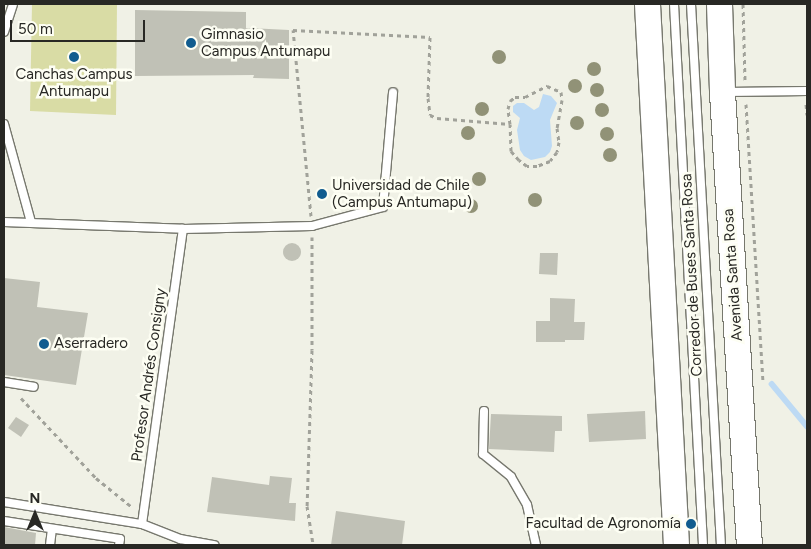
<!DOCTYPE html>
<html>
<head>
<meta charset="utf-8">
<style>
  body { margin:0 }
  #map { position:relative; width:811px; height:549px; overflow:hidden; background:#f0f1e6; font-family:Figtree,sans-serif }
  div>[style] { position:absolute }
  .green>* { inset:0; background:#d9dca5 }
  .water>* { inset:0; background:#bddaf4 }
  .stream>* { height:5.5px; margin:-2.75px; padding:0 2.75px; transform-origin:2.75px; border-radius:2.75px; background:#bddaf4 }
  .building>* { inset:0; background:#c0c1b6 }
  .round { border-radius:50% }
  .path>* { height:3px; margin-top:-1.5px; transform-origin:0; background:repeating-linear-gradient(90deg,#a1a29a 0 4px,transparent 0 8px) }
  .roads { filter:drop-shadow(1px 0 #77786e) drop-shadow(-1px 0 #77786e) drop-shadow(0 1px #77786e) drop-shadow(0 -1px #77786e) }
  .service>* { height:8px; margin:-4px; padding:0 4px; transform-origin:4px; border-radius:4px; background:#fff }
  .primary>* { height:25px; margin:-12.5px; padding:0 12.5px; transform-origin:12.5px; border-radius:12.5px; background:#fff }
  .trees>* { width:14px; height:14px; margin:-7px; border-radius:50%; background:#919277 }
  .dots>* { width:14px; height:14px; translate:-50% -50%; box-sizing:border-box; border:2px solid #fdfef3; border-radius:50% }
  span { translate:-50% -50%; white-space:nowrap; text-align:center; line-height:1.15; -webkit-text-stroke:5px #fdfef3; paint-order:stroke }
  .poi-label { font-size:15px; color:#282824 }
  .left { translate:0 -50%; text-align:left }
  .right { translate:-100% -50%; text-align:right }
  .street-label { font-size:15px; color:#282824 }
  .frame { position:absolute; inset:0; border:5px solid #282824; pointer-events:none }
  .north { position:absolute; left:10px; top:489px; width:50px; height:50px; -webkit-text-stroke:4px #fdfef3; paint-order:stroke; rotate:0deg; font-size:14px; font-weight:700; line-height:20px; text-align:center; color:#282824 }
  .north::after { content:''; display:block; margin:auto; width:18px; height:22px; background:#282824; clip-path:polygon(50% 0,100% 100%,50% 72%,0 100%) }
  .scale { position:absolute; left:10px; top:20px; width:135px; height:22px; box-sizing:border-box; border:2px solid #282824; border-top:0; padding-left:6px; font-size:15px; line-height:18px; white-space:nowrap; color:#282824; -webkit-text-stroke:4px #fdfef3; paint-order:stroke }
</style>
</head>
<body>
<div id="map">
  <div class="green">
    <i style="clip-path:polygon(32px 4px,117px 4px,116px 115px,30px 111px)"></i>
  </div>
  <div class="water">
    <i style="clip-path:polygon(543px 94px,551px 96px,557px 103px,550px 120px,552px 146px,550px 152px,545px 157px,531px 160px,524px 156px,520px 150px,517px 130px,520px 118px,513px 112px,513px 106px,517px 103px,524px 103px,534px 110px,539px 107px)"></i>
  </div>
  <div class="stream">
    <i style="left:772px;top:384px;width:55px;rotate:50.2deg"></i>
  </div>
  <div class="building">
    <i style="clip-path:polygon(135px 10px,246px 12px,246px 28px,289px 30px,289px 79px,253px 78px,254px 75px,135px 76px)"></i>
    <i class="round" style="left:283px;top:243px;width:18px;height:18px"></i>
    <i style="clip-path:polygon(540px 253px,558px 253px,557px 275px,539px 274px)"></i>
    <i style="clip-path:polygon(4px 278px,40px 282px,37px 307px,88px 313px,76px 385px,4px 375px)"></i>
    <i style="clip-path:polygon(550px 298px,575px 299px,574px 322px,585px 322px,584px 340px,565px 340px,565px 342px,536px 342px,536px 321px,550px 321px)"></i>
    <i style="clip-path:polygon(645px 411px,646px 439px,589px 442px,587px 414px)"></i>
    <i style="clip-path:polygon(491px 414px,562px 416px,562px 431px,555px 431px,554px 452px,489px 449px)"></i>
    <i style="clip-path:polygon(16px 417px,29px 425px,21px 437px,8px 428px)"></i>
    <i style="clip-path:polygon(270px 476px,292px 478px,289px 503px,296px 503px,295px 521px,207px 512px,212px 477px,269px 485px)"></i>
    <i style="clip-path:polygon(336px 511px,405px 521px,402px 545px,331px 545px)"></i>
    <i style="clip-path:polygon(4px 527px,36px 533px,35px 545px,4px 545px)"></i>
  </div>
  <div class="path">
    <i style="left:743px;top:4px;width:76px;rotate:88.5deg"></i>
    <i style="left:746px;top:104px;width:279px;rotate:86.5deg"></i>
    <i style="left:806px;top:104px;width:11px;rotate:85deg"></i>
    <i style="left:311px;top:216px;width:187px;rotate:-95.5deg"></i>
    <i style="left:293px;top:30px;width:137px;rotate:2.9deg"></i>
    <i style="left:430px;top:37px;width:61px;rotate:91.9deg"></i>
    <i style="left:428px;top:98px;width:17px;rotate:83deg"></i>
    <i style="left:430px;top:115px;width:8px;rotate:23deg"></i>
    <i style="left:437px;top:118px;width:73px;rotate:4.7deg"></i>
    <i style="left:510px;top:124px;width:15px;rotate:-98deg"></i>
    <i style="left:508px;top:109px;width:8px;rotate:-76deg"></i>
    <i style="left:510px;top:101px;width:6px;rotate:-39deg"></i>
    <i style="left:515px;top:97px;width:10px"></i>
    <i style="left:525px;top:97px;width:25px;rotate:-27deg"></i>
    <i style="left:547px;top:86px;width:15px;rotate:23deg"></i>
    <i style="left:561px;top:92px;width:8px;rotate:83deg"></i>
    <i style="left:562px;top:100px;width:28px;rotate:100deg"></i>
    <i style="left:557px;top:128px;width:14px;rotate:82deg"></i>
    <i style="left:559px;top:142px;width:10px;rotate:101deg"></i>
    <i style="left:557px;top:152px;width:11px;rotate:128deg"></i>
    <i style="left:550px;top:161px;width:14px;rotate:159deg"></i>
    <i style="left:537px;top:166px;width:10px;rotate:180deg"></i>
    <i style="left:527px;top:166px;width:10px;rotate:-143deg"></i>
    <i style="left:519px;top:160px;width:12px;rotate:-132deg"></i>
    <i style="left:511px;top:151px;width:27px;rotate:-92deg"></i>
    <i style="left:312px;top:237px;width:113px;rotate:90deg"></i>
    <i style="left:312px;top:350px;width:156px;rotate:91.8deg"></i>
    <i style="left:307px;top:506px;width:39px;rotate:81deg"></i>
    <i style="left:21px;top:398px;width:110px;rotate:46.8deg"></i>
    <i style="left:96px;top:478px;width:46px;rotate:38.9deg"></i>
  </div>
  <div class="roads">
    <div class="service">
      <i style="left:674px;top:4px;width:542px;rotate:86.93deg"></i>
      <i style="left:691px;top:4px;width:542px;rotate:86.83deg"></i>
      <i style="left:4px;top:32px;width:29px;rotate:-72deg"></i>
      <i style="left:726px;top:92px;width:81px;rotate:-0.7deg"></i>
      <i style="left:4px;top:124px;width:102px;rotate:74.6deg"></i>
      <i style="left:4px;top:222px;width:179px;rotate:2.2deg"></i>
      <i style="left:183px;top:229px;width:129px;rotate:-1.3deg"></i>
      <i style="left:312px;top:226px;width:73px;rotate:-15deg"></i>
      <i style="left:383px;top:207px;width:115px;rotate:-85deg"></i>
      <i style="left:4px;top:382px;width:30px;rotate:9deg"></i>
      <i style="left:484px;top:411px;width:43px;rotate:91.3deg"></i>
      <i style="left:483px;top:454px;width:36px;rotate:39deg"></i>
      <i style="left:511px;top:477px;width:32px;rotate:60deg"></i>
      <i style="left:527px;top:505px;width:41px;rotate:77.3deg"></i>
      <i style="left:4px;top:502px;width:140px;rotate:9.1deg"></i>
      <i style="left:142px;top:524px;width:41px;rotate:21.5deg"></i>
      <i style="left:180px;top:539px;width:35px;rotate:10deg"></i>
      <i style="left:4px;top:521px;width:117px;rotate:8.8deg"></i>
      <i style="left:120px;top:539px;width:6px;rotate:99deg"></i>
      <i style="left:142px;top:524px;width:298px;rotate:-82.1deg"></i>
      <i style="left:50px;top:545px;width:16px;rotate:-83deg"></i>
    </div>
    <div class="primary">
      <i style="left:647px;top:4px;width:542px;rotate:86.93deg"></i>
      <i style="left:719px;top:4px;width:88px;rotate:88deg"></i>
      <i style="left:722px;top:92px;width:454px;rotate:86.6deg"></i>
    </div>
  </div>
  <div class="trees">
    <i style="left:499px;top:57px"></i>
    <i style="left:594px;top:69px"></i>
    <i style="left:575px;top:86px"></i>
    <i style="left:597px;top:90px"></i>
    <i style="left:482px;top:109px"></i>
    <i style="left:602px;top:110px"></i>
    <i style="left:577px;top:123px"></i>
    <i style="left:468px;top:133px"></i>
    <i style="left:607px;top:134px"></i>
    <i style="left:610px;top:155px"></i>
    <i style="left:479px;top:179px"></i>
    <i style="left:535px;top:200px"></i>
    <i style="left:471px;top:206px"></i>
  </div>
  <div class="dots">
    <i style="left:191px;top:43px;background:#115c8f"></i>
    <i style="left:74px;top:57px;background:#115c8f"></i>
    <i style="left:322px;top:194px;background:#115c8f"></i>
    <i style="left:44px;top:344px;background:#115c8f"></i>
    <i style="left:691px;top:524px;background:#115c8f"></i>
  </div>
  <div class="poi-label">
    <span class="left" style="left:201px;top:43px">Gimnasio<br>Campus Antumapu</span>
    <span style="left:74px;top:83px">Canchas Campus<br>Antumapu</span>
    <span class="left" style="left:332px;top:194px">Universidad de Chile<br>(Campus Antumapu)</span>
    <span class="left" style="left:54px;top:344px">Aserradero</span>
    <span class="right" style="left:681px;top:524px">Facultad de Agronomía</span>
  </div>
  <div class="street-label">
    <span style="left:692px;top:275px;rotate:-93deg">Corredor de Buses Santa Rosa</span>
    <span style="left:733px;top:275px;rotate:-94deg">Avenida Santa Rosa</span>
    <span style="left:149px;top:375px;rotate:-82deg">Profesor Andrés Consigny</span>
  </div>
  <div class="frame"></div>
  <div class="north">N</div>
  <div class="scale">50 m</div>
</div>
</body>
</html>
